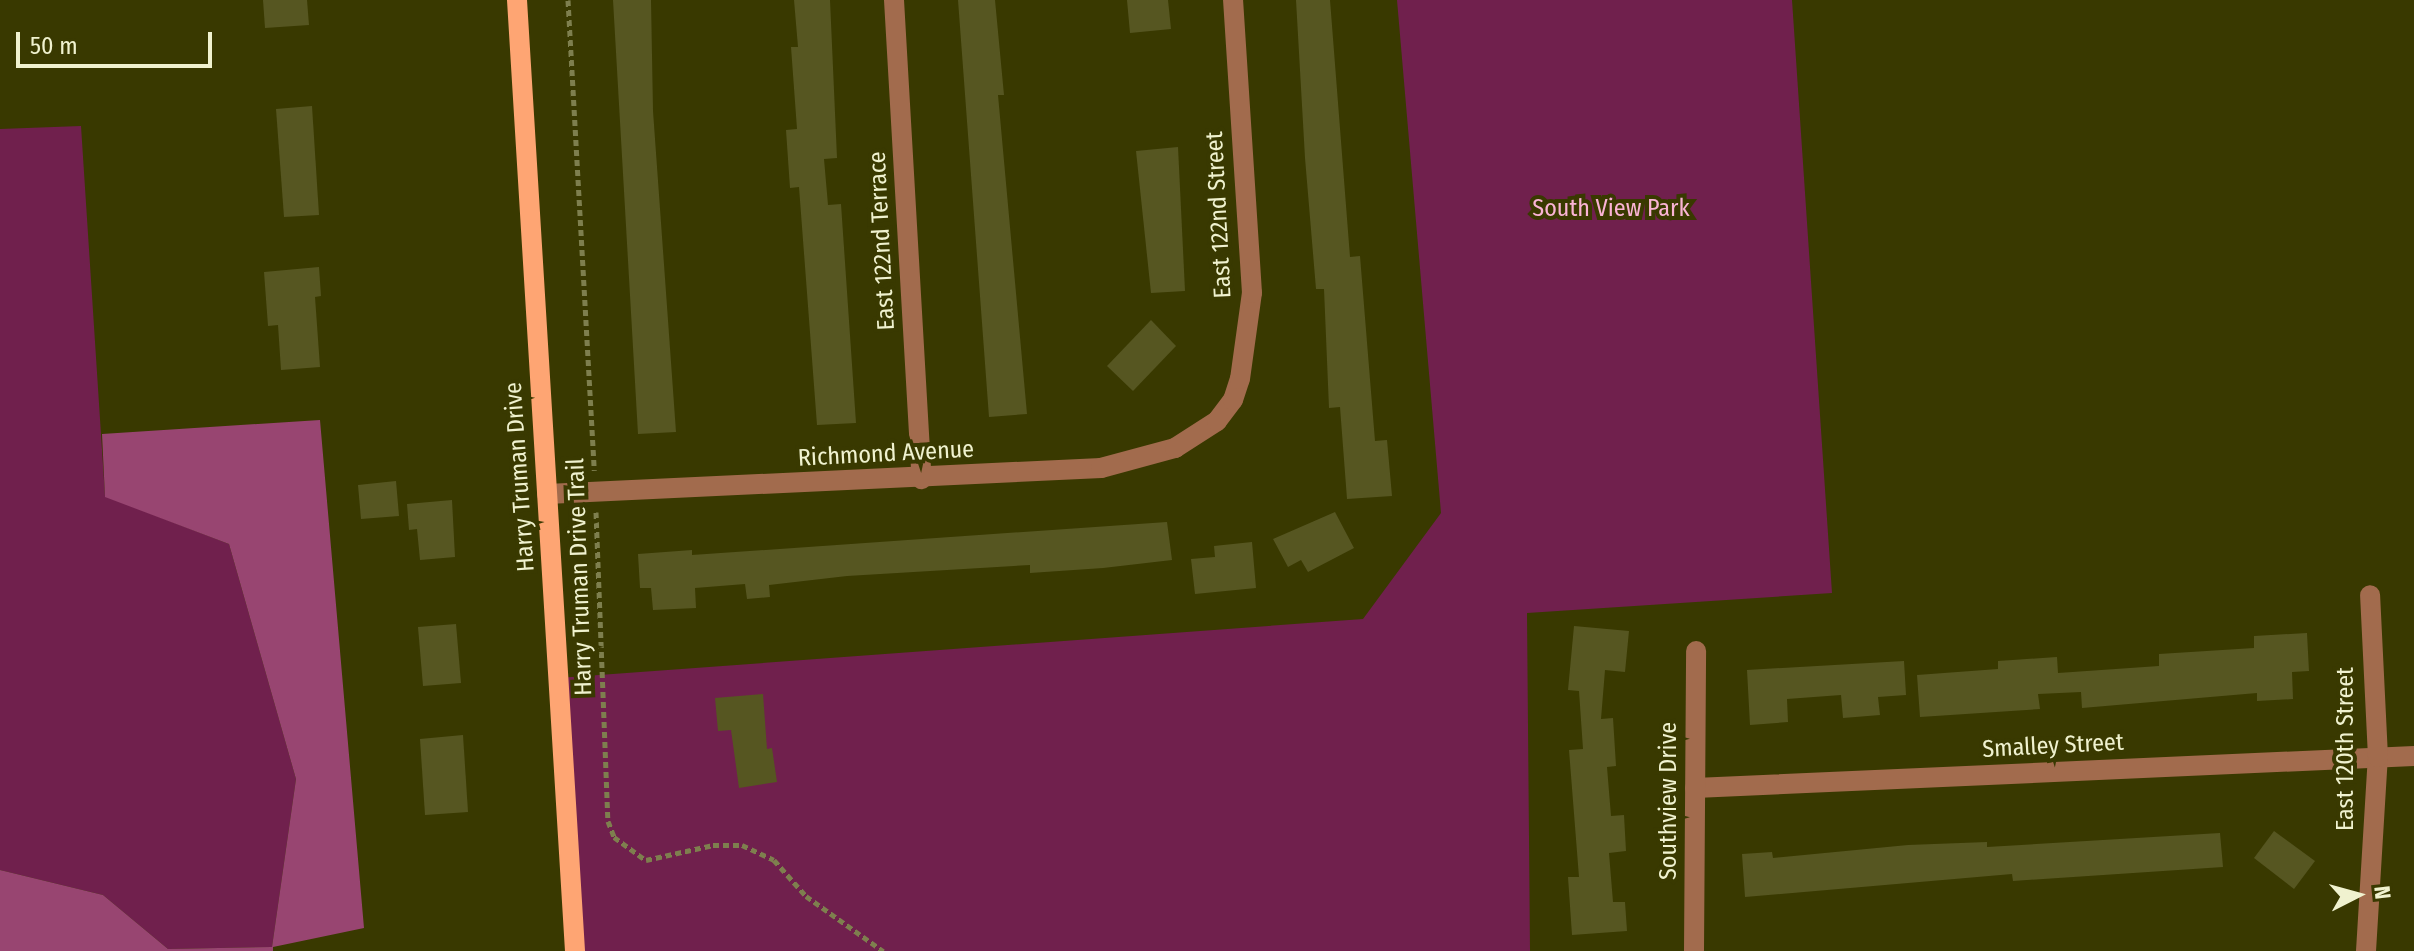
<!DOCTYPE html>
<html>
<head>
<meta charset="utf-8">
<style>
  body { margin:0 }
  #map { position:relative; width:2414px; height:951px; overflow:hidden; background:#393900; font-family:"Fira Sans Condensed",sans-serif }
  div>[style] { position:absolute }
  .green>* { inset:0; background:#70204d }
  .forest>* { inset:0; background:#984571 }
  .building>* { inset:0; background:#565621 }
  .path>* { height:5px; margin-top:-2.5px; transform-origin:0; background:repeating-linear-gradient(90deg,#7e7f4e 0 6px,transparent 0 10px) }
  .minor>* { height:20px; margin:-10px; padding:0 10px; transform-origin:10px; border-radius:10px; background:#a26b4d }
  .major>* { height:20px; margin:-10px; padding:0 10px; transform-origin:10px; border-radius:10px; background:#fea573 }
  span { translate:-50% -50%; white-space:nowrap; text-align:center; line-height:1.15; -webkit-text-stroke:8px #393900; paint-order:stroke }
  .park-label { font-size:24px; color:#fab3d5 }
  .street-label { font-size:24px; color:#f0f2cf }
  .north { position:absolute; left:2318px; top:855px; width:80px; height:80px; -webkit-text-stroke:6px #393900; paint-order:stroke; rotate:84deg; font-size:22px; font-weight:700; line-height:32px; text-align:center; color:#f0f2cf }
  .north::after { content:''; display:block; margin:auto; width:28px; height:36px; background:#f0f2cf; clip-path:polygon(50% 0,100% 100%,50% 72%,0 100%) }
  .scale { position:absolute; left:16px; top:32px; width:196px; height:36px; box-sizing:border-box; border:4px solid #f0f2cf; border-top:0; padding-left:10px; font-size:24px; line-height:28px; white-space:nowrap; color:#f0f2cf; -webkit-text-stroke:6px #393900; paint-order:stroke }
</style>
</head>
<body>
<div id="map">
  <div class="green">
    <i style="clip-path:polygon(1397px 0,1792px 0,1832px 593px,1527px 613px,1530px 951px,575px 951px,558px 678px,1363px 619px,1441px 513px)"></i>
    <i style="clip-path:polygon(81px 126px,105px 496px,229px 544px,296px 779px,272px 947px,168px 949px,103px 895px,0 870px,0 129px)"></i>
  </div>
  <div class="forest">
    <i style="clip-path:polygon(320px 420px,364px 928px,273px 947px,273px 951px,0 951px,0 870px,103px 895px,168px 949px,272px 947px,296px 779px,229px 544px,105px 497px,102px 434px)"></i>
  </div>
  <div class="building">
    <i style="clip-path:polygon(263px 0,307px 0,309px 25px,265px 28px)"></i>
    <i style="clip-path:polygon(613px 0,651px 0,653px 111px,676px 432px,638px 434px)"></i>
    <i style="clip-path:polygon(794px 0,830px 0,837px 158px,824px 159px,828px 205px,841px 204px,856px 423px,817px 425px,799px 187px,790px 188px,786px 130px,797px 129px,791px 47px,798px 47px)"></i>
    <i style="clip-path:polygon(958px 0,995px 0,1004px 95px,998px 95px,1027px 414px,989px 417px)"></i>
    <i style="clip-path:polygon(1127px 0,1168px 0,1171px 29px,1130px 33px)"></i>
    <i style="clip-path:polygon(1296px 0,1330px 0,1350px 257px,1360px 256px,1375px 441px,1387px 440px,1392px 496px,1347px 499px,1340px 407px,1329px 408px,1324px 289px,1316px 289px,1305px 158px)"></i>
    <i style="clip-path:polygon(312px 106px,319px 215px,284px 217px,276px 109px)"></i>
    <i style="clip-path:polygon(1178px 147px,1185px 291px,1151px 293px,1136px 151px)"></i>
    <i style="clip-path:polygon(319px 267px,321px 296px,315px 297px,320px 367px,281px 370px,278px 325px,268px 326px,264px 272px)"></i>
    <i style="clip-path:polygon(1151px 320px,1176px 346px,1133px 391px,1107px 366px)"></i>
    <i style="clip-path:polygon(396px 481px,399px 516px,361px 519px,358px 485px)"></i>
    <i style="clip-path:polygon(452px 500px,455px 557px,420px 560px,417px 529px,409px 530px,407px 504px)"></i>
    <i style="clip-path:polygon(1335px 512px,1354px 548px,1308px 572px,1301px 560px,1288px 567px,1273px 539px)"></i>
    <i style="clip-path:polygon(1167px 522px,1172px 560px,1103px 568px,1030px 573px,1030px 565px,847px 576px,769px 585px,770px 597px,747px 599px,745px 584px,695px 588px,696px 608px,653px 610px,651px 588px,640px 588px,638px 554px,692px 550px,692px 555px)"></i>
    <i style="clip-path:polygon(1252px 542px,1256px 588px,1195px 594px,1191px 559px,1215px 557px,1214px 546px)"></i>
    <i style="clip-path:polygon(456px 624px,461px 683px,423px 686px,418px 627px)"></i>
    <i style="clip-path:polygon(1574px 626px,1629px 631px,1625px 672px,1605px 670px,1601px 719px,1613px 718px,1616px 766px,1607px 767px,1611px 816px,1624px 815px,1626px 851px,1609px 853px,1613px 902px,1625px 902px,1627px 931px,1572px 935px,1568px 877px,1579px 877px,1569px 750px,1583px 749px,1579px 691px,1568px 690px)"></i>
    <i style="clip-path:polygon(2307px 633px,2309px 671px,2292px 672px,2293px 699px,2257px 701px,2257px 693px,2082px 708px,2081px 692px,2038px 694px,2040px 709px,1920px 717px,1917px 675px,1998px 669px,1998px 661px,2057px 657px,2058px 673px,2159px 666px,2159px 654px,2254px 648px,2254px 636px)"></i>
    <i style="clip-path:polygon(1904px 661px,1906px 695px,1878px 697px,1880px 715px,1843px 718px,1841px 695px,1787px 699px,1788px 722px,1750px 725px,1747px 670px)"></i>
    <i style="clip-path:polygon(763px 694px,767px 749px,772px 748px,777px 782px,739px 788px,731px 730px,718px 731px,715px 698px)"></i>
    <i style="clip-path:polygon(463px 735px,468px 812px,425px 815px,420px 739px)"></i>
    <i style="clip-path:polygon(2274px 831px,2315px 861px,2294px 889px,2254px 858px)"></i>
    <i style="clip-path:polygon(2220px 833px,2223px 867px,2013px 881px,2012px 874px,1745px 897px,1742px 854px,1772px 852px,1773px 858px,1908px 845px,1987px 842px,1987px 847px)"></i>
  </div>
  <div class="path">
    <i style="left:568px;top:0;width:471px;rotate:86.8deg"></i>
    <i style="left:596px;top:512px;width:309px;rotate:87.8deg"></i>
    <i style="left:608px;top:821px;width:17px;rotate:69deg"></i>
    <i style="left:614px;top:837px;width:39px;rotate:36deg"></i>
    <i style="left:646px;top:860px;width:69px;rotate:-12.6deg"></i>
    <i style="left:713px;top:845px;width:29px"></i>
    <i style="left:742px;top:845px;width:35px;rotate:25deg"></i>
    <i style="left:774px;top:860px;width:48px;rotate:48.4deg"></i>
    <i style="left:806px;top:896px;width:95px;rotate:35.5deg"></i>
  </div>
  <div class="minor">
    <i style="left:894px;top:0;width:480px;rotate:86.7deg"></i>
    <i style="left:547px;top:494px;width:555px;rotate:-2.69deg"></i>
    <i style="left:1101px;top:468px;width:77px;rotate:-15.1deg"></i>
    <i style="left:1175px;top:448px;width:50px;rotate:-32.7deg"></i>
    <i style="left:1217px;top:421px;width:26px;rotate:-53deg"></i>
    <i style="left:1233px;top:400px;width:22px;rotate:-72deg"></i>
    <i style="left:1240px;top:379px;width:87px;rotate:-82.1deg"></i>
    <i style="left:1252px;top:293px;width:294px;rotate:-93.7deg"></i>
    <i style="left:1695px;top:788px;width:720px;rotate:-2.55deg"></i>
    <i style="left:1694px;top:951px;width:300px;rotate:-89.6deg"></i>
    <i style="left:2366px;top:951px;width:194px;rotate:-86.5deg"></i>
    <i style="left:2378px;top:757px;width:162px;rotate:-92.8deg"></i>
  </div>
  <div class="major">
    <i style="left:517px;top:0;width:953px;rotate:86.51deg"></i>
  </div>
  <div class="park-label">
    <span style="left:1611px;top:209px">South View Park</span>
  </div>
  <div class="street-label">
    <span style="left:1219px;top:215px;rotate:-93deg">East 122nd Street</span>
    <span style="left:882px;top:241px;rotate:-93deg">East 122nd Terrace</span>
    <span style="left:886px;top:454px;rotate:-3deg">Richmond Avenue</span>
    <span style="left:520px;top:477px;rotate:-94deg">Harry Truman Drive</span>
    <span style="left:580px;top:577px;rotate:-92deg">Harry Truman Drive Trail</span>
    <span style="left:2053px;top:746px;rotate:-3deg">Smalley Street</span>
    <span style="left:2346px;top:749px;rotate:-90deg">East 120th Street</span>
    <span style="left:1669px;top:801px;rotate:-90deg">Southview Drive</span>
  </div>
  <div class="north">N</div>
  <div class="scale">50 m</div>
</div>
</body>
</html>
